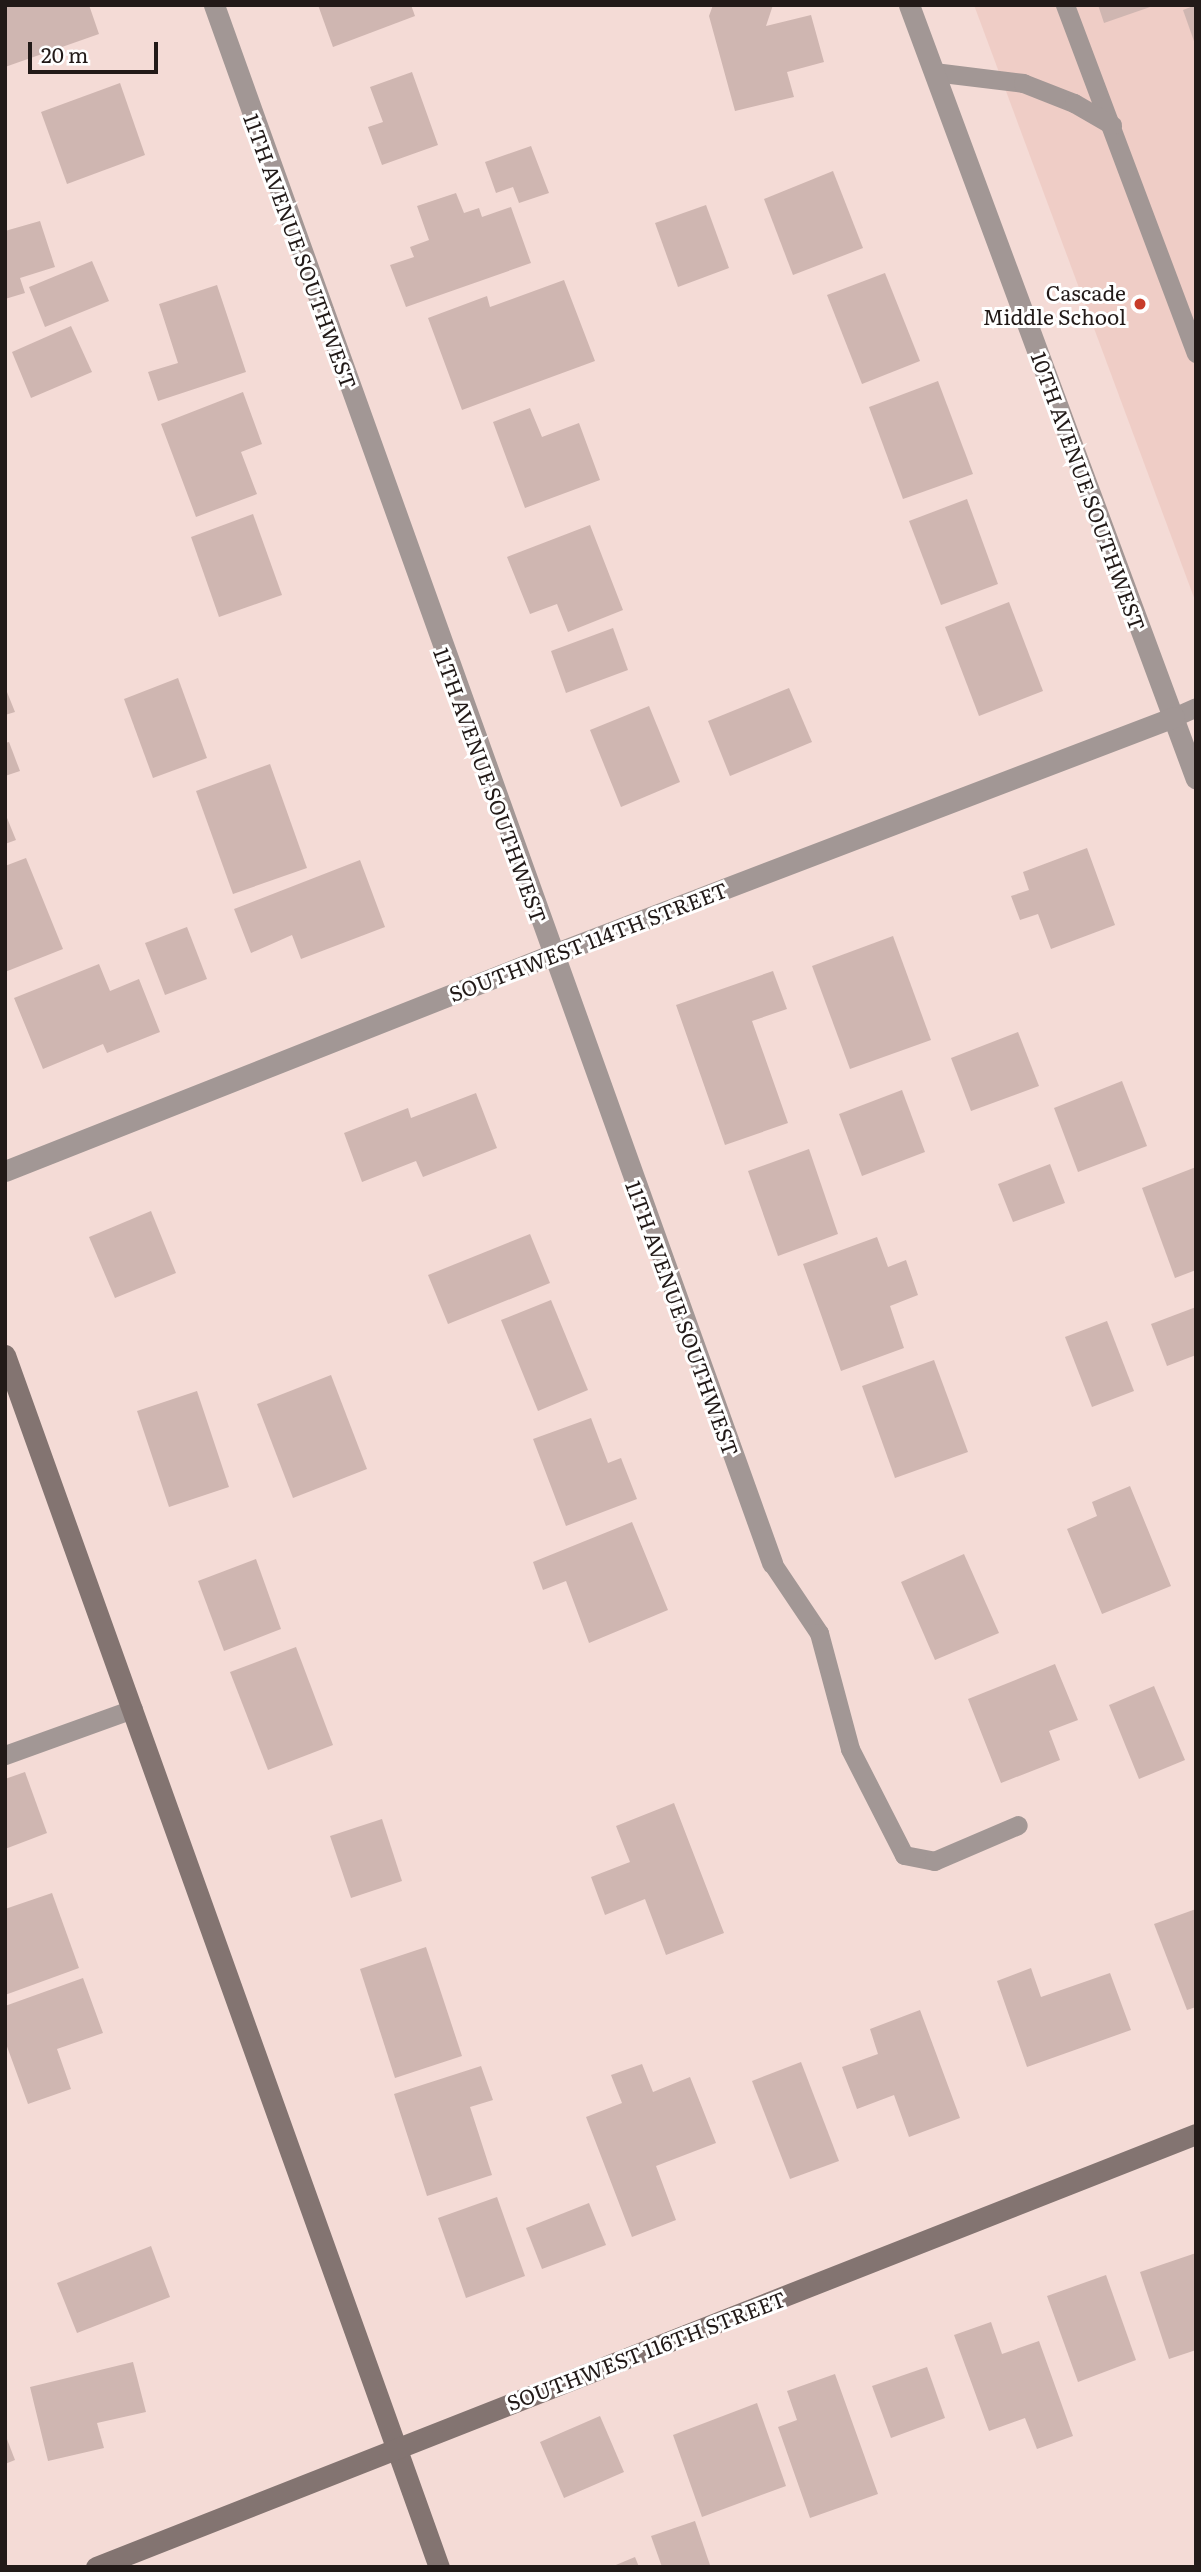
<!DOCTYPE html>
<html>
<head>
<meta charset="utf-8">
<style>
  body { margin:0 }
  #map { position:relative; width:1201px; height:2572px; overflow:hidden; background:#f4dbd6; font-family:Literata,serif }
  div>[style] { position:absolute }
  .built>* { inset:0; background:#efcdc6 }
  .building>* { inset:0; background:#cfb6b1 }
  .lane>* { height:19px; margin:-9.5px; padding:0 9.5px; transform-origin:9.5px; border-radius:9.5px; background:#a29795 }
  .street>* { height:21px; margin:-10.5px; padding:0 10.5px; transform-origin:10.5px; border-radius:10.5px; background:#a29795 }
  .secondary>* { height:21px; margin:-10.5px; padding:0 10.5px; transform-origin:10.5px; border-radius:10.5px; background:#837471 }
  .dots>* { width:19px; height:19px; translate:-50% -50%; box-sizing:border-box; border:4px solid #fff; border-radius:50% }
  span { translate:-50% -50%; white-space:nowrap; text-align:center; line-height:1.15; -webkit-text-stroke:6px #fff; paint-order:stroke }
  .street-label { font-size:21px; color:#221a18 }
  .poi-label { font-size:21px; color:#221a18 }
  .right { translate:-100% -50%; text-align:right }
  .frame { position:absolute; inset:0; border:7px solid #221a18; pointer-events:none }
  .scale { position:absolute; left:28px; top:42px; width:130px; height:32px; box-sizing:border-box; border:4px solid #221a18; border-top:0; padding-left:9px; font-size:21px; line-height:24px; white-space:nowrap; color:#221a18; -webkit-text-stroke:5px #fff; paint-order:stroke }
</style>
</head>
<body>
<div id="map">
  <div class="built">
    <i style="clip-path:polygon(974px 5px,1196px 5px,1196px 603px)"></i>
  </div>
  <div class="building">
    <i style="clip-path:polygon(5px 5px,89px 5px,99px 34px,5px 67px)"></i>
    <i style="clip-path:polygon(318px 5px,411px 5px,415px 16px,333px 47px)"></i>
    <i style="clip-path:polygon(713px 5px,773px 5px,766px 26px,811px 15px,824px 62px,787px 72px,794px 97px,735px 111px,709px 16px)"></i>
    <i style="clip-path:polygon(1098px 5px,1153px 5px,1153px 6px,1104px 23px)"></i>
    <i style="clip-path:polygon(1196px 5px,1196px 44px,1195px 44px,1183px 10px)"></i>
    <i style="clip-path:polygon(412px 72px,438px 145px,382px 165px,368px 127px,383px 122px,370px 87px)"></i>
    <i style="clip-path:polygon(120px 83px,145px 155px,67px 184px,41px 112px)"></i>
    <i style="clip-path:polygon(531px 146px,549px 193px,519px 203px,513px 187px,496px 193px,485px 162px)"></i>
    <i style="clip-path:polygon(833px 171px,863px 248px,793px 275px,764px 199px)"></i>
    <i style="clip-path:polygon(456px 193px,464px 213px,479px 208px,482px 217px,511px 207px,531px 263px,406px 307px,390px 265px,414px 257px,410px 247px,429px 240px,417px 206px)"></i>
    <i style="clip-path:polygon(706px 205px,729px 268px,678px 287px,655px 223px)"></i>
    <i style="clip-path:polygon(40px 221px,55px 267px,20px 278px,25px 293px,5px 299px,5px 231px)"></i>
    <i style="clip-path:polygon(92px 261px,109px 301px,45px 327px,29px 287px)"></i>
    <i style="clip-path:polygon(885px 273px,920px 361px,862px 384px,827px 295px)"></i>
    <i style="clip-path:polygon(564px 280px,595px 361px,462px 410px,428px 318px,487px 296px,490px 307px)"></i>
    <i style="clip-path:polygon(217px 285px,246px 372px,158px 401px,148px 372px,178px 363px,159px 304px)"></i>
    <i style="clip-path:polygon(71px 326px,92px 372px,31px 398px,12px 352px)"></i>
    <i style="clip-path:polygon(938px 381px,973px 474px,903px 499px,869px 407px)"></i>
    <i style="clip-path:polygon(243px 392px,262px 444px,241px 452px,257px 494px,196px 517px,161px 424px)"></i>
    <i style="clip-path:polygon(530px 408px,542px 437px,579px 423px,600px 480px,525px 508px,493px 422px)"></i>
    <i style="clip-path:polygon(967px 499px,998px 584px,941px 605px,909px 521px)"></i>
    <i style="clip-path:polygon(253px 514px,282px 595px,219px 617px,191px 537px)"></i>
    <i style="clip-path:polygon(590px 525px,623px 610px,568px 632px,557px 604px,530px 614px,507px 557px)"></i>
    <i style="clip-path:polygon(1009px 602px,1043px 691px,979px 716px,945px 627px)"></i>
    <i style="clip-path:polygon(613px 628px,628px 670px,566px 693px,551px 651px)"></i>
    <i style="clip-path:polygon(178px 678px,207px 758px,153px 778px,124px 699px)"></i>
    <i style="clip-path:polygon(5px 687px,15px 712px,5px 715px)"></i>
    <i style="clip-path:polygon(789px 688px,812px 742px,730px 776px,708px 721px)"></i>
    <i style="clip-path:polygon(649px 706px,680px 782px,621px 807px,590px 730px)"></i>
    <i style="clip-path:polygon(9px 742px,20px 771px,5px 776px,5px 743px)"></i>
    <i style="clip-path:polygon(270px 764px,307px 868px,233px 894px,196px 791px)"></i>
    <i style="clip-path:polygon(5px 813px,16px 840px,5px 844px)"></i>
    <i style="clip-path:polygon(1087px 848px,1115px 925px,1051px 949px,1038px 914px,1020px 920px,1011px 896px,1029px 890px,1023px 872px)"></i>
    <i style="clip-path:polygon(26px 858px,63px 949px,5px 972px,5px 866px)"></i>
    <i style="clip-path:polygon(360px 860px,385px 927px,301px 959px,292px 935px,251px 953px,234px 909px)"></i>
    <i style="clip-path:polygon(187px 927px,207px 979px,165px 995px,145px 943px)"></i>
    <i style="clip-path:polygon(893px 936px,931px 1040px,850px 1069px,812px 966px)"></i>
    <i style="clip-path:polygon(99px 964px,110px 991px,139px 979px,160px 1032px,107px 1053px,103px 1044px,43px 1069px,14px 998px)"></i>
    <i style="clip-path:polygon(773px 971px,787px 1009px,752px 1021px,788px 1123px,725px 1145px,676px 1005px)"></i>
    <i style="clip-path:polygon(1018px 1032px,1039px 1086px,971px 1111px,951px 1058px)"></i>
    <i style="clip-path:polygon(1122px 1081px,1147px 1146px,1078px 1172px,1054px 1108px)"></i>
    <i style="clip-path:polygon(902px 1090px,925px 1152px,862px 1176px,839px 1114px)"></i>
    <i style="clip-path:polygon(476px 1093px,497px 1148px,423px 1177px,416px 1161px,362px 1182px,344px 1133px,408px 1108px,411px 1118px)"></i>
    <i style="clip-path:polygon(809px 1149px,838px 1234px,778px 1256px,748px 1171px)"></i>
    <i style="clip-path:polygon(1050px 1164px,1065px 1203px,1013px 1222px,998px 1184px)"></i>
    <i style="clip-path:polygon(1196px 1167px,1196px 1270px,1175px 1278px,1142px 1188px)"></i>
    <i style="clip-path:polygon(151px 1211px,176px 1273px,115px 1298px,89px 1237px)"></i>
    <i style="clip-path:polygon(530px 1234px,550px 1283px,448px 1324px,428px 1275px)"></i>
    <i style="clip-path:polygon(877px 1237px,888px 1267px,906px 1260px,918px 1295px,890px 1306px,904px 1348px,841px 1371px,803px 1264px)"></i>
    <i style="clip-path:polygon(551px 1300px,588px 1390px,538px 1411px,501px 1320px)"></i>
    <i style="clip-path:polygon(1196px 1307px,1196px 1355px,1167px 1366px,1151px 1324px)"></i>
    <i style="clip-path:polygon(1107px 1321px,1134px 1391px,1092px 1407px,1065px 1337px)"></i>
    <i style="clip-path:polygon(934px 1360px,968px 1452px,895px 1478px,862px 1386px)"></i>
    <i style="clip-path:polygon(331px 1375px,367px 1469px,293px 1498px,257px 1404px)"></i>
    <i style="clip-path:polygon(197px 1391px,229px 1487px,169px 1507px,137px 1411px)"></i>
    <i style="clip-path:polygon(591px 1418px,608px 1463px,621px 1458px,637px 1499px,566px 1526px,533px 1439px)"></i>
    <i style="clip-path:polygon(1130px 1486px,1171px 1586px,1102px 1614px,1067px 1529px,1097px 1516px,1092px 1502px)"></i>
    <i style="clip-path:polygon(632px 1522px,668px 1610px,589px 1643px,566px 1581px,543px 1590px,533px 1562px)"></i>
    <i style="clip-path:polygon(964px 1554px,999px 1633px,935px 1660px,901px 1582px)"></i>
    <i style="clip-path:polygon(256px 1559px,281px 1629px,224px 1651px,198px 1581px)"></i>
    <i style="clip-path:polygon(296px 1647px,333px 1745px,268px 1770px,230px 1672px)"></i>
    <i style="clip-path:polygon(1055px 1664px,1078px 1720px,1049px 1731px,1060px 1760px,1001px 1783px,968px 1699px)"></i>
    <i style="clip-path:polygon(1154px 1686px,1185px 1760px,1139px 1779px,1109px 1705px)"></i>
    <i style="clip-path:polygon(25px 1772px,47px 1833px,5px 1849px,5px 1779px)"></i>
    <i style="clip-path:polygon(674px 1803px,724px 1933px,666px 1955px,645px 1899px,605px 1915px,591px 1877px,630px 1862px,616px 1826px)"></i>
    <i style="clip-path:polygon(382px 1819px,402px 1881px,351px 1898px,330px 1836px)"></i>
    <i style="clip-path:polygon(52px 1893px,79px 1968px,5px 1995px,5px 1909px)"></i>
    <i style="clip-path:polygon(1196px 1909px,1196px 2007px,1187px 2010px,1154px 1924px)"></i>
    <i style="clip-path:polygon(426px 1947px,462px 2056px,395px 2078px,360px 1969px)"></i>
    <i style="clip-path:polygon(1031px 1968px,1041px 1997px,1110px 1973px,1131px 2030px,1027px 2067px,997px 1981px)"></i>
    <i style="clip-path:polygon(83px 1978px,103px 2033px,57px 2049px,71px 2089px,28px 2104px,5px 2041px,5px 2006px)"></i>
    <i style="clip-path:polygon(920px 2010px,960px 2118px,909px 2137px,894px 2095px,857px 2109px,842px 2067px,878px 2054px,870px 2029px)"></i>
    <i style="clip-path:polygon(801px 2062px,839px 2161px,790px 2179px,752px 2081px)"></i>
    <i style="clip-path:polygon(642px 2064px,653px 2092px,690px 2077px,716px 2143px,656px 2166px,676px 2220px,632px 2237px,586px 2117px,622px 2103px,611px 2075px)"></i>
    <i style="clip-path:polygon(481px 2066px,493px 2100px,470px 2107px,492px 2175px,427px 2196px,394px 2094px)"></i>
    <i style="clip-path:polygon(497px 2197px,525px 2276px,466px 2298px,438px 2218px)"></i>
    <i style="clip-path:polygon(589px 2203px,606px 2245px,542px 2269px,526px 2228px)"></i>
    <i style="clip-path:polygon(151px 2246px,170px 2297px,77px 2333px,57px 2283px)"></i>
    <i style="clip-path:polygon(1196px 2253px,1196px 2350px,1169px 2359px,1140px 2272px)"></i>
    <i style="clip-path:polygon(1106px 2275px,1136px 2360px,1078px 2382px,1047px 2296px)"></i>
    <i style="clip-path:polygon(991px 2322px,1002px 2354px,1039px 2341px,1073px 2436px,1037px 2449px,1025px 2418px,989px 2431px,954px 2335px)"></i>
    <i style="clip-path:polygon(133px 2362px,146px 2412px,97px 2423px,104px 2448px,48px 2461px,30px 2387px)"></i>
    <i style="clip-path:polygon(927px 2367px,945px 2418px,891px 2438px,872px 2386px)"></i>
    <i style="clip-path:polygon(835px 2374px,878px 2494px,810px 2518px,778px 2427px,797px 2420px,787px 2391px)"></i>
    <i style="clip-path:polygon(757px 2403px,786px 2486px,702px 2517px,673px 2435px)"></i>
    <i style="clip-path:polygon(600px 2416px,624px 2472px,564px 2498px,540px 2442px)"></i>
    <i style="clip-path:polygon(5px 2434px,15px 2460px,5px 2464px)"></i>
    <i style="clip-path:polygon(695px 2521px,710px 2565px,662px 2567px,651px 2536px)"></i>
    <i style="clip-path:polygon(635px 2557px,639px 2567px,611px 2567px)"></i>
  </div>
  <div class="lane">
    <i style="left:1065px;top:5px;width:372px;rotate:69.4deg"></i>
    <i style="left:934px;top:72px;width:90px;rotate:7deg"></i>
    <i style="left:1023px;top:83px;width:55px;rotate:21.4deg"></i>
    <i style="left:1074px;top:103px;width:44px;rotate:30.1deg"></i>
    <i style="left:1174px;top:717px;width:24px;rotate:-24deg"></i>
    <i style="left:772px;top:1563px;width:84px;rotate:56.1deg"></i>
    <i style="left:819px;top:1633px;width:120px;rotate:75deg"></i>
    <i style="left:850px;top:1749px;width:119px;rotate:63deg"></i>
    <i style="left:904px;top:1855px;width:31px;rotate:11deg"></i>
    <i style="left:934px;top:1861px;width:91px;rotate:-23.2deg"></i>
    <i style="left:5px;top:1755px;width:136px;rotate:-19.8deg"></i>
  </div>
  <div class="street">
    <i style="left:214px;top:5px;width:1655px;rotate:70.29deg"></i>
    <i style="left:909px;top:5px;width:825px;rotate:69.66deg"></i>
    <i style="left:5px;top:1171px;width:587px;rotate:-21.58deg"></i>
    <i style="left:551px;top:955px;width:667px;rotate:-20.91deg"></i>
  </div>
  <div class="secondary">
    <i style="left:5px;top:1355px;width:1287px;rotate:70.3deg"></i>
    <i style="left:96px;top:2567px;width:1182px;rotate:-21.49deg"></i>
  </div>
  <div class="dots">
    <i style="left:1140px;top:304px;background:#c83c2a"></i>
  </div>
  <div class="street-label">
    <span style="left:301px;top:251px;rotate:70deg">11TH AVENUE SOUTHWEST</span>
    <span style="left:1089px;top:491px;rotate:70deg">10TH AVENUE SOUTHWEST</span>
    <span style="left:491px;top:785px;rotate:70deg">11TH AVENUE SOUTHWEST</span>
    <span style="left:588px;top:941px;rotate:-21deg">SOUTHWEST 114TH STREET</span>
    <span style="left:683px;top:1318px;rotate:70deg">11TH AVENUE SOUTHWEST</span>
    <span style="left:646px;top:2350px;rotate:-21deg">SOUTHWEST 116TH STREET</span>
  </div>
  <div class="poi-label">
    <span class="right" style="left:1126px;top:304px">Cascade<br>Middle School</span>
  </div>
  <div class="frame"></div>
  <div class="scale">20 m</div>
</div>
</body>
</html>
